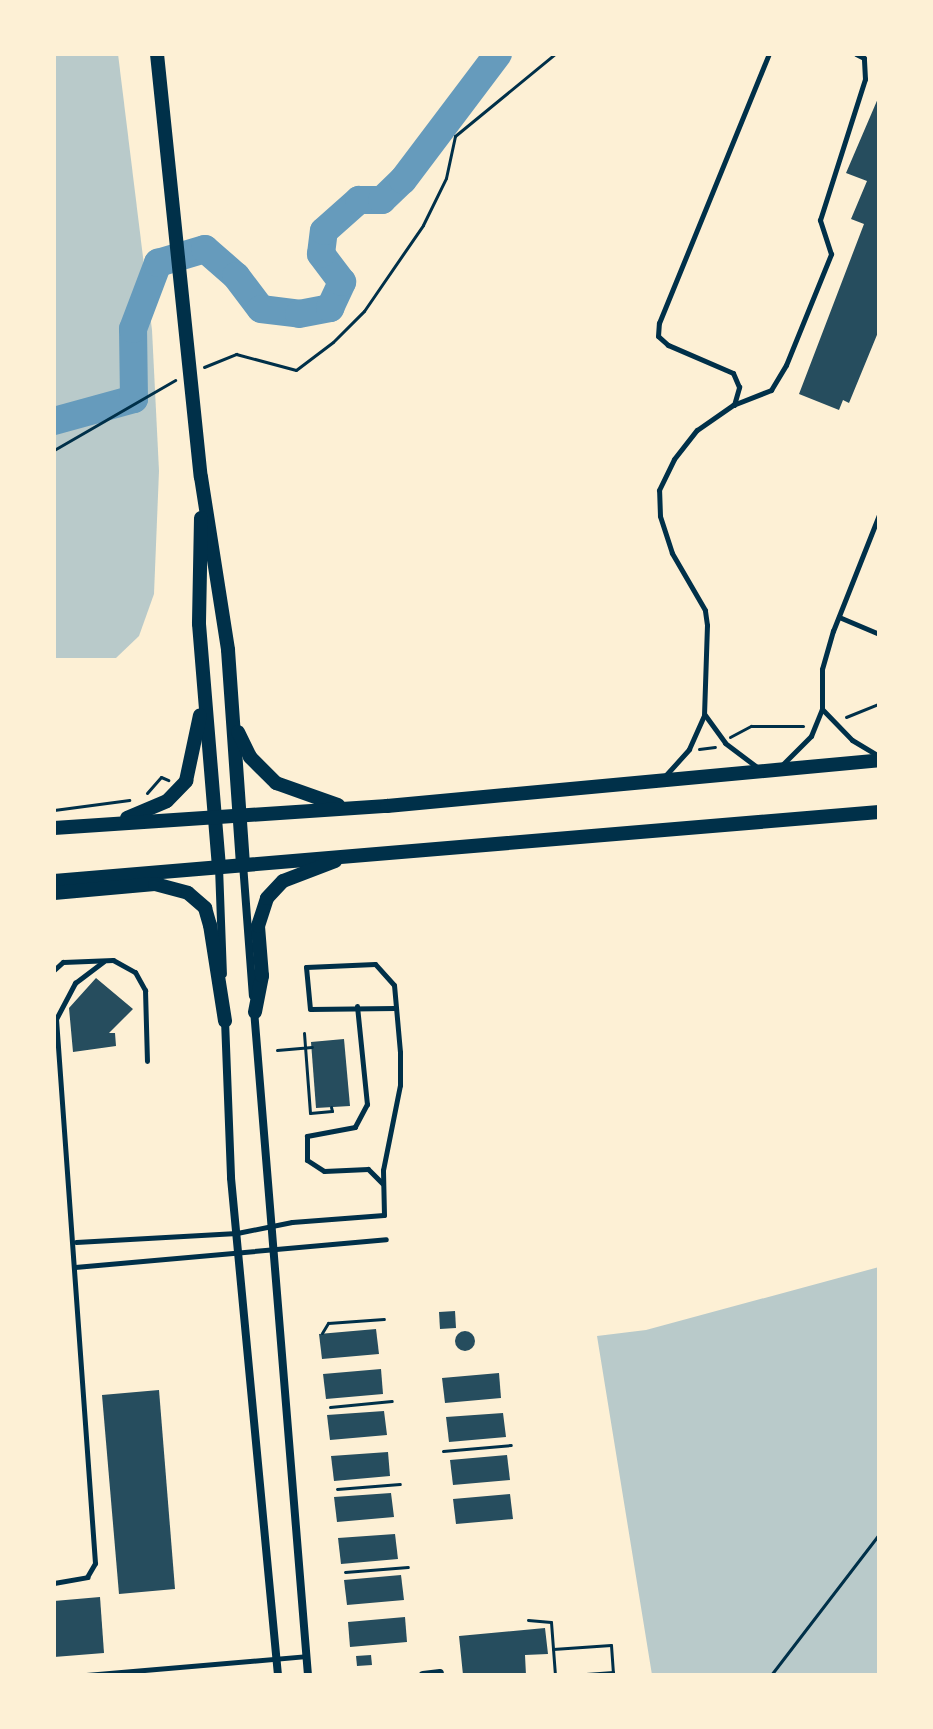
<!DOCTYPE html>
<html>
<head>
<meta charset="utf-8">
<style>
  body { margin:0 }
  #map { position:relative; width:933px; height:1729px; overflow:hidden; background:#fdf0d5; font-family:Overpass,sans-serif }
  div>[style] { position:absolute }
  .green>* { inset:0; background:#b9caca }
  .river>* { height:28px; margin:-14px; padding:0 14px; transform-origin:14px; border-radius:14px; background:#669bbc }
  .building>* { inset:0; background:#264d5e }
  .round { border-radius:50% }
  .path>* { height:3px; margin:-1.5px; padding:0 1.5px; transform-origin:1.5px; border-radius:1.5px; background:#003049 }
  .service>* { height:5px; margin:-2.5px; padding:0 2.5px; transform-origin:2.5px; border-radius:2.5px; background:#003049 }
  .minor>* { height:8px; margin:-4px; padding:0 4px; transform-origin:4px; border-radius:4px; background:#003049 }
  .primary>* { height:14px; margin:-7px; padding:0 7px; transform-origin:7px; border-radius:7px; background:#003049 }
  span { translate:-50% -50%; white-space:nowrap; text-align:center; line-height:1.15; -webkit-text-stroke:6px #fdf0d5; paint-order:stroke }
  .frame { position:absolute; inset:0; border:56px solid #fdf0d5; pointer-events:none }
</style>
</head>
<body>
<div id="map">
  <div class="green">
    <i style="clip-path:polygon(54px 54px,118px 54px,152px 330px,159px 471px,154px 594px,139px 636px,116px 658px,54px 658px)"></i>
    <i style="clip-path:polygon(879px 1267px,879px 1675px,652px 1675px,597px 1336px,646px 1330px)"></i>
  </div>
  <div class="river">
    <i style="left:54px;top:421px;width:83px;rotate:-15.4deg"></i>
    <i style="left:134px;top:399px;width:70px;rotate:-90.8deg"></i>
    <i style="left:133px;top:329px;width:71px;rotate:-69.3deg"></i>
    <i style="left:158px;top:263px;width:49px;rotate:-16.6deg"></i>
    <i style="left:205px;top:249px;width:41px;rotate:41.1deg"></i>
    <i style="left:236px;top:276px;width:41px;rotate:52.9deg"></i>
    <i style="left:261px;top:309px;width:38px;rotate:7deg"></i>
    <i style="left:299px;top:314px;width:32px;rotate:-11deg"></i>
    <i style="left:330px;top:308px;width:29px;rotate:-65deg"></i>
    <i style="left:342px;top:282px;width:35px;rotate:-127deg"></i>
    <i style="left:321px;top:254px;width:23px;rotate:-83deg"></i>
    <i style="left:324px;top:231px;width:47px;rotate:-41.5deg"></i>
    <i style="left:359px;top:200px;width:23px"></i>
    <i style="left:382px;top:200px;width:29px;rotate:-44deg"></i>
    <i style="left:403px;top:180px;width:158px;rotate:-53deg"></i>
  </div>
  <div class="building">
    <i style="clip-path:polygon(879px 96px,879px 330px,849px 403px,843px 400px,839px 410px,799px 394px,864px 224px,851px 219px,867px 181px,846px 173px)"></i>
    <i style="clip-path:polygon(96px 978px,133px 1009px,109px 1033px,115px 1033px,116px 1046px,73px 1052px,69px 1008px)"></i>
    <i style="clip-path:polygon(344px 1039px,350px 1106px,316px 1108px,311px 1042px)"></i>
    <i style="clip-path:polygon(455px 1311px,456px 1328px,440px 1329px,439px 1312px)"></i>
    <i style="clip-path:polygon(376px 1329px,379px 1354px,322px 1359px,319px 1334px)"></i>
    <i class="round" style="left:455px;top:1331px;width:20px;height:20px"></i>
    <i style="clip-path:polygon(381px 1369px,383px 1394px,326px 1399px,323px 1374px)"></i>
    <i style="clip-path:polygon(499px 1373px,501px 1398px,445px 1403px,442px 1378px)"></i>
    <i style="clip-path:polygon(159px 1390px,175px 1589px,119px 1594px,102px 1395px)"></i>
    <i style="clip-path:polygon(384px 1411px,387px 1435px,330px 1440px,327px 1415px)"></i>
    <i style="clip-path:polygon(503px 1413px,506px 1437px,449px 1442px,446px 1417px)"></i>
    <i style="clip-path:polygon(388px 1452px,390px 1476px,334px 1481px,331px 1456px)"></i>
    <i style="clip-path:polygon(507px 1455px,510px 1480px,453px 1485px,450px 1460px)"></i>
    <i style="clip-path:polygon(391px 1493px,394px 1517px,337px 1522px,334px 1497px)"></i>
    <i style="clip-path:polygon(510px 1494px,513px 1519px,456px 1524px,453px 1499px)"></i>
    <i style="clip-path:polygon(395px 1534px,398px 1559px,341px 1564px,338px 1538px)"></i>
    <i style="clip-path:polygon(401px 1575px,404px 1600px,347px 1605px,344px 1580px)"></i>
    <i style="clip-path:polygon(100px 1597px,104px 1653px,54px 1657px,54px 1601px)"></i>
    <i style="clip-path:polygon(405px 1617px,407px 1642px,350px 1647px,348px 1622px)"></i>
    <i style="clip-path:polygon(545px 1628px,548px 1654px,525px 1655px,526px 1675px,463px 1675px,459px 1636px)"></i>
    <i style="clip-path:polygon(371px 1655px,372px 1665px,357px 1666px,356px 1656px)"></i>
  </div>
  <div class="path">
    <i style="left:204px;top:367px;width:35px;rotate:-22deg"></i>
    <i style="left:236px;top:354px;width:62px;rotate:14.9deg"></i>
    <i style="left:296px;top:370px;width:46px;rotate:-37.1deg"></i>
    <i style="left:333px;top:342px;width:44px;rotate:-45deg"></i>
    <i style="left:364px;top:311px;width:104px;rotate:-55.5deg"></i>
    <i style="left:423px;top:225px;width:52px;rotate:-63.9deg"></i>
    <i style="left:446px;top:178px;width:43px;rotate:-77.9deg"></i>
    <i style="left:455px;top:136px;width:129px;rotate:-39.4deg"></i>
    <i style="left:54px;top:450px;width:140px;rotate:-30deg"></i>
    <i style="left:846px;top:717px;width:35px;rotate:-22deg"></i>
    <i style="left:730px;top:737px;width:24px;rotate:-28deg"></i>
    <i style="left:751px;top:726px;width:52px"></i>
    <i style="left:699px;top:749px;width:16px;rotate:-7deg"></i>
    <i style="left:147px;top:793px;width:21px;rotate:-49deg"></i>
    <i style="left:161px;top:777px;width:8px;rotate:23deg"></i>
    <i style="left:54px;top:810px;width:76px;rotate:-7.6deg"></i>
    <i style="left:304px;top:1033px;width:80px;rotate:85.7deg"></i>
    <i style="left:310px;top:1113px;width:22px;rotate:-5deg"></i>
    <i style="left:332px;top:1111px;width:4px;rotate:-104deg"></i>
    <i style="left:277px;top:1050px;width:35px;rotate:-5deg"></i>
    <i style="left:322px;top:1333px;width:12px;rotate:-59deg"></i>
    <i style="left:328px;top:1323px;width:56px;rotate:-4.1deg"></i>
    <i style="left:330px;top:1407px;width:62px;rotate:-5.5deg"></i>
    <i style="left:443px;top:1451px;width:68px;rotate:-5deg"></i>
    <i style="left:337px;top:1489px;width:63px;rotate:-4.5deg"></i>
    <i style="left:345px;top:1572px;width:63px;rotate:-4.5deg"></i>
    <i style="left:528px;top:1620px;width:23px;rotate:5deg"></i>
    <i style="left:551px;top:1622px;width:53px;rotate:85.7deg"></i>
    <i style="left:553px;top:1649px;width:58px;rotate:-3.9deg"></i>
    <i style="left:611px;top:1645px;width:27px;rotate:86deg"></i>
    <i style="left:613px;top:1672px;width:41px;rotate:175.8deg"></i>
    <i style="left:771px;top:1675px;width:178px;rotate:-52.5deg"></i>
  </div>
  <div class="service">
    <i style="left:734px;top:405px;width:19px;rotate:-74deg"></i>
    <i style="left:739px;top:387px;width:15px;rotate:-113deg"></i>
    <i style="left:733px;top:373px;width:71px;rotate:-156.7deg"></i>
    <i style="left:668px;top:345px;width:13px;rotate:-138deg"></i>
    <i style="left:658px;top:336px;width:13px;rotate:-86deg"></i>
    <i style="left:659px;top:323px;width:291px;rotate:-67.8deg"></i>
    <i style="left:839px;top:617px;width:43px;rotate:23deg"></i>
    <i style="left:822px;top:709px;width:43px;rotate:45.9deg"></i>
    <i style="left:852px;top:740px;width:31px;rotate:31deg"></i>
    <i style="left:705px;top:715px;width:34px;rotate:54deg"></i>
    <i style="left:725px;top:743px;width:40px;rotate:37deg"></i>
    <i style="left:782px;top:765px;width:41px;rotate:-45deg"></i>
    <i style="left:811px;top:736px;width:29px;rotate:-68deg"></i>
    <i style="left:822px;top:709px;width:40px;rotate:-90deg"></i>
    <i style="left:822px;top:669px;width:40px;rotate:-74deg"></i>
    <i style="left:833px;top:631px;width:125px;rotate:-68.4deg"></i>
    <i style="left:665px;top:776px;width:36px;rotate:-48deg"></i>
    <i style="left:689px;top:749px;width:37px;rotate:-66deg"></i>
    <i style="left:704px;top:715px;width:90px;rotate:-88.1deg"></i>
    <i style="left:707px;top:625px;width:15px;rotate:-98deg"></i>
    <i style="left:705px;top:610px;width:66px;rotate:-120.1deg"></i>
    <i style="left:672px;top:553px;width:39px;rotate:-108deg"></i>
    <i style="left:660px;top:516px;width:26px;rotate:-92deg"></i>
    <i style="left:659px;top:490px;width:34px;rotate:-64deg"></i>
    <i style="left:674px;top:459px;width:37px;rotate:-52deg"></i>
    <i style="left:697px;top:430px;width:44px;rotate:-34.8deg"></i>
    <i style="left:733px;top:405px;width:41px;rotate:-21.5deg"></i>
    <i style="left:771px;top:390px;width:29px;rotate:-59deg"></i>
    <i style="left:786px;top:365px;width:120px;rotate:-67.9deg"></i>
    <i style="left:831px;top:254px;width:36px;rotate:-108deg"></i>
    <i style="left:820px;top:220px;width:148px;rotate:-72.3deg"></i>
    <i style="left:865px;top:79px;width:21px;rotate:-93deg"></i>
    <i style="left:864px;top:58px;width:9px;rotate:-153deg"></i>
    <i style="left:54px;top:970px;width:12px;rotate:-42deg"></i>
    <i style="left:63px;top:962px;width:50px;rotate:-2.3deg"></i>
    <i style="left:113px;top:960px;width:25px;rotate:29deg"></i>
    <i style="left:135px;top:972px;width:21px;rotate:61deg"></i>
    <i style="left:145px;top:990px;width:71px;rotate:88.4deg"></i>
    <i style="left:357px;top:1006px;width:99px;rotate:84.2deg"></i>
    <i style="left:367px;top:1104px;width:26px;rotate:118deg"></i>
    <i style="left:355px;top:1127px;width:49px;rotate:169.4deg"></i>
    <i style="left:307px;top:1136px;width:24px;rotate:90deg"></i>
    <i style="left:307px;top:1160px;width:20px;rotate:33deg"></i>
    <i style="left:324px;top:1171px;width:44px;rotate:-2.6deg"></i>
    <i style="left:368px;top:1169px;width:20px;rotate:45deg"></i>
    <i style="left:76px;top:1242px;width:161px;rotate:-3.2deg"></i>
    <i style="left:237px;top:1233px;width:56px;rotate:-11.3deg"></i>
    <i style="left:292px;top:1222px;width:92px;rotate:-4.4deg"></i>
    <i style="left:384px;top:1215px;width:45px;rotate:-91.3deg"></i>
    <i style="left:383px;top:1170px;width:87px;rotate:-78.7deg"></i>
    <i style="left:400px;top:1085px;width:33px;rotate:-90deg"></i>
    <i style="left:400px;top:1052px;width:67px;rotate:-95.1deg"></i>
    <i style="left:394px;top:985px;width:28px;rotate:-132deg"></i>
    <i style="left:375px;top:964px;width:69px;rotate:177.5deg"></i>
    <i style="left:306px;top:967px;width:42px;rotate:84.6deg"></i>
    <i style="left:310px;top:1009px;width:85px;rotate:-0.7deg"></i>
    <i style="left:75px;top:1267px;width:312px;rotate:-5.1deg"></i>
    <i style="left:54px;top:1583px;width:34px;rotate:-10deg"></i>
    <i style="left:87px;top:1577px;width:16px;rotate:-60deg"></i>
    <i style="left:95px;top:1563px;width:545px;rotate:-94.1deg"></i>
    <i style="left:56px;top:1019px;width:41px;rotate:-62.2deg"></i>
    <i style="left:75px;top:983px;width:36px;rotate:-37deg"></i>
    <i style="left:86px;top:1675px;width:221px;rotate:-4.9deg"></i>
  </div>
  <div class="minor">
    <i style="left:243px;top:864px;width:132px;rotate:85.7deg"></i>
    <i style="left:219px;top:867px;width:107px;rotate:87.9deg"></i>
    <i style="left:254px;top:1010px;width:667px;rotate:85.36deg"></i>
    <i style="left:225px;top:1020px;width:158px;rotate:87.8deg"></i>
    <i style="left:231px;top:1178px;width:499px;rotate:84.6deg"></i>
    <i style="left:423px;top:1675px;width:17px;rotate:-7deg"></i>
  </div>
  <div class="primary">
    <i style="left:157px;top:54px;width:425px;rotate:84.1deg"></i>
    <i style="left:201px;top:477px;width:175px;rotate:81.1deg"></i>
    <i style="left:228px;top:650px;width:215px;rotate:86deg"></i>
    <i style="left:201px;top:518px;width:106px;rotate:91.1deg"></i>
    <i style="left:199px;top:624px;width:244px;rotate:85.3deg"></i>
    <i style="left:238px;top:732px;width:28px;rotate:64deg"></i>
    <i style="left:250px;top:757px;width:37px;rotate:45deg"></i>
    <i style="left:276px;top:783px;width:66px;rotate:19.5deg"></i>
    <i style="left:127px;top:818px;width:43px;rotate:-23deg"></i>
    <i style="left:167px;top:801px;width:28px;rotate:-46deg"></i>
    <i style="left:186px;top:781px;width:67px;rotate:-78deg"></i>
    <i style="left:54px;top:828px;width:334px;rotate:-3.8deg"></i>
    <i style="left:387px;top:806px;width:494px;rotate:-5.3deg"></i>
    <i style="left:54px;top:881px;width:828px;rotate:-4.78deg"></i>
    <i style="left:54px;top:893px;width:101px;rotate:-5.1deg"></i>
    <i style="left:155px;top:884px;width:34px;rotate:15deg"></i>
    <i style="left:188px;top:893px;width:23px;rotate:41deg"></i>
    <i style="left:205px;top:908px;width:18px;rotate:74deg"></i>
    <i style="left:210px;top:925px;width:97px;rotate:81.1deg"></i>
    <i style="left:255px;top:1012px;width:37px;rotate:-79deg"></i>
    <i style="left:262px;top:976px;width:50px;rotate:-94.6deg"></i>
    <i style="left:258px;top:926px;width:29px;rotate:-72deg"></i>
    <i style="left:267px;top:898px;width:23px;rotate:-47deg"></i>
    <i style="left:283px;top:881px;width:56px;rotate:-21deg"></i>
  </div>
  <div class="frame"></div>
</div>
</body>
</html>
